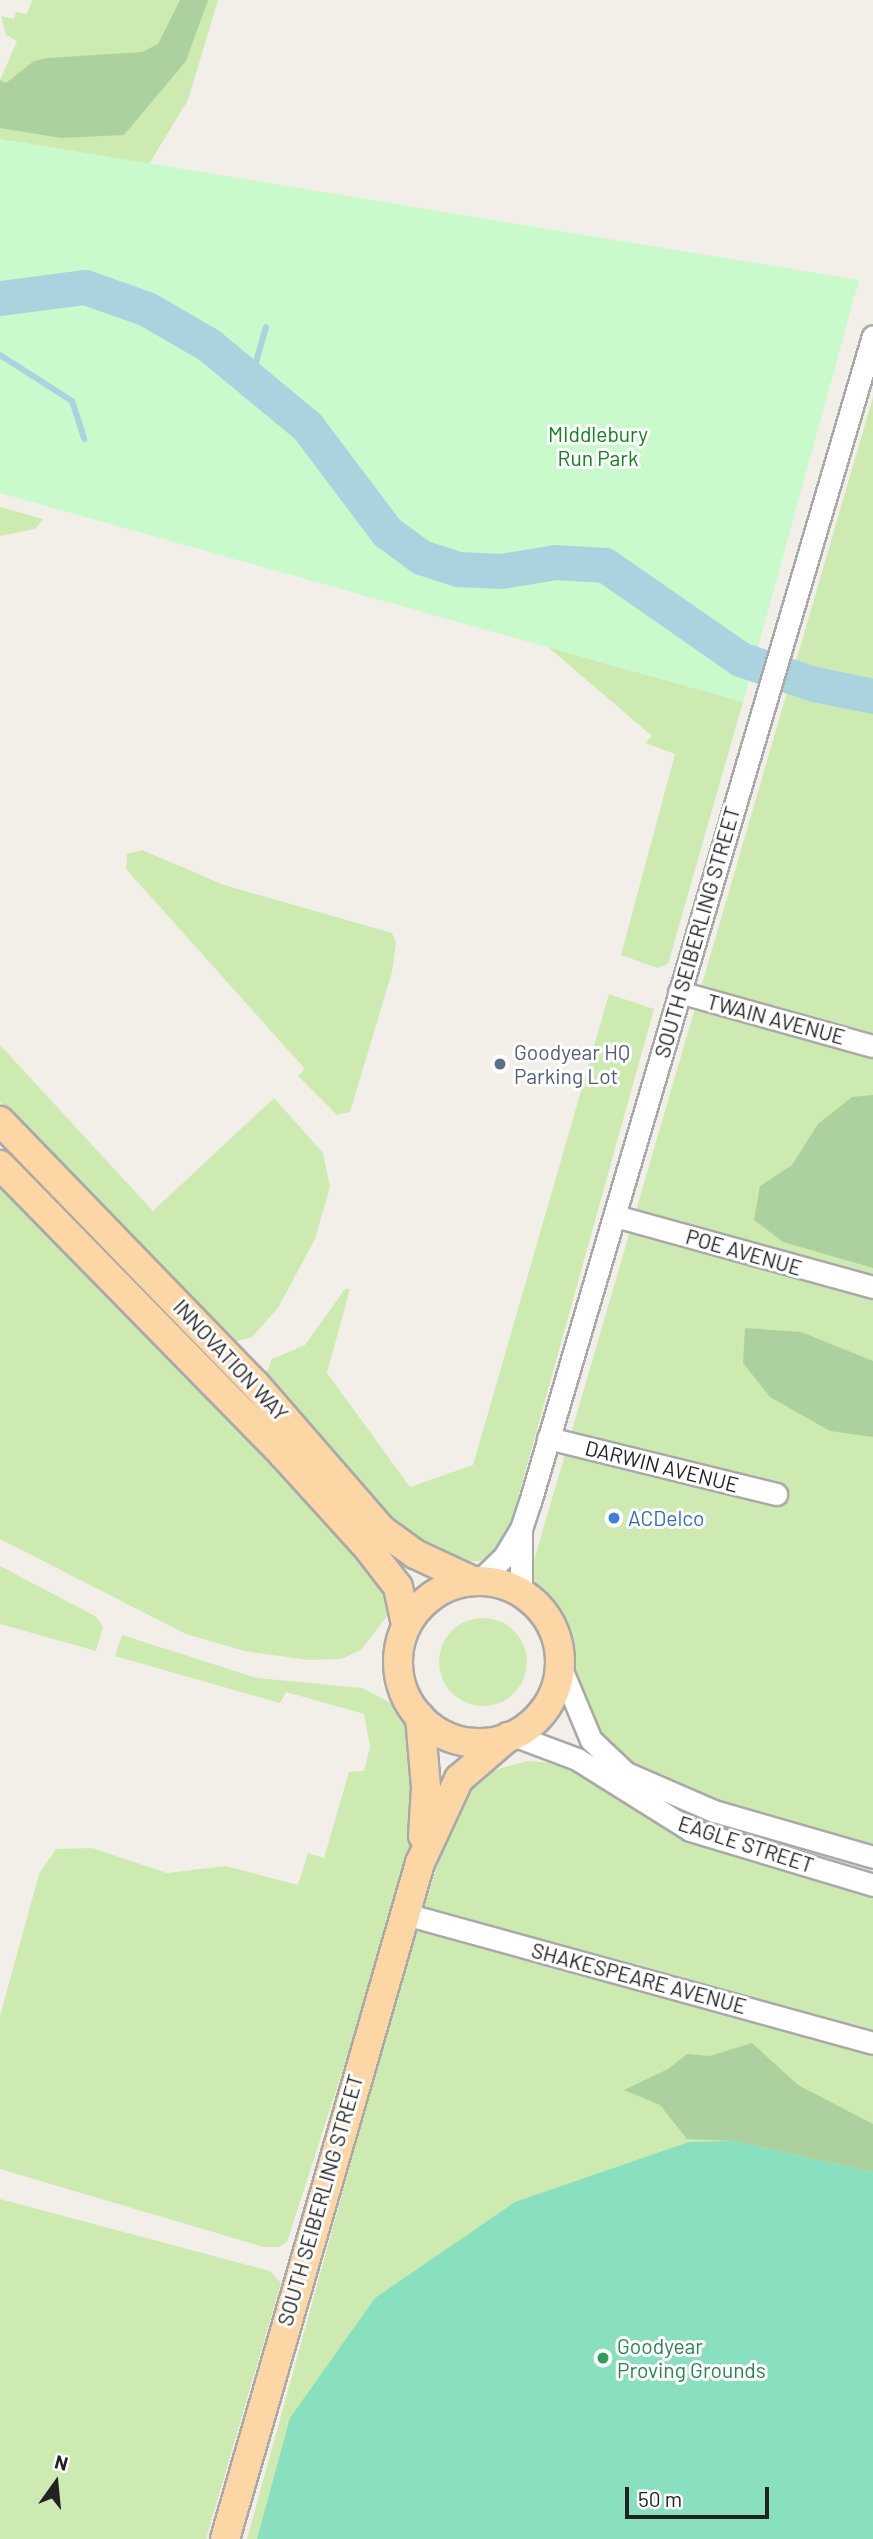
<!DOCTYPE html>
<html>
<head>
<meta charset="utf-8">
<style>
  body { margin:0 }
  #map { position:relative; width:873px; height:2539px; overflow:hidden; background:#f2efe9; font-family:Barlow,sans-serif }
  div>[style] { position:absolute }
  .grass>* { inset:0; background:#cdebb0 }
  .round { border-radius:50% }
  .forest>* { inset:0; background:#add19e }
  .park>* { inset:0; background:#c8facc }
  .pitch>* { inset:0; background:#88e0be }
  .stream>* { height:6px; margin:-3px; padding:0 3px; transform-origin:3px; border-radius:3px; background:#aad3df }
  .river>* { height:35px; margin:-17.5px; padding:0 17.5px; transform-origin:17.5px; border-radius:17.5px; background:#aad3df }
  .roads { filter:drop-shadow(2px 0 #a9a9a9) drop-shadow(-2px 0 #a9a9a9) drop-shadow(0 2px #a9a9a9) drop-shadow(0 -2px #a9a9a9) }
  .minor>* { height:21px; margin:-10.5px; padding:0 10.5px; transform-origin:10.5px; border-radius:10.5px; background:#fff }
  .major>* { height:28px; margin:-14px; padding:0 14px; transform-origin:14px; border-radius:14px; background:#fcd6a4 }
  .major>.ring { margin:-14px; padding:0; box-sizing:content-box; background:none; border:28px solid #fcd6a4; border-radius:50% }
  .dots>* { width:19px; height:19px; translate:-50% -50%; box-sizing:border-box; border:4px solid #fff; border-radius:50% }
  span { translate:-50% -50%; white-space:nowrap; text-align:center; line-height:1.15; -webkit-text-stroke:6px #fff; paint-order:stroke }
  .park-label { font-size:21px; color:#0c8416 }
  .street-label { font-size:21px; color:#222 }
  .service-label { font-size:21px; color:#4e5e75 }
  .left { translate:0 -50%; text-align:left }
  .shop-label { font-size:21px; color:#366cbe }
  .leisure-label { font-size:21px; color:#27864d }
  .north { position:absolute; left:21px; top:2448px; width:70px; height:70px; -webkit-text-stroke:5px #fff; paint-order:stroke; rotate:15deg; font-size:19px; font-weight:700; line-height:28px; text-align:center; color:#222 }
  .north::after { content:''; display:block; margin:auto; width:24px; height:32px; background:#222; clip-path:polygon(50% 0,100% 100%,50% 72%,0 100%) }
  .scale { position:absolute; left:625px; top:2487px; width:144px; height:32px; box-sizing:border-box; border:4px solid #222; border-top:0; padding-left:9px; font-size:21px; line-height:24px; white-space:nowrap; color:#222; -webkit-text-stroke:5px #fff; paint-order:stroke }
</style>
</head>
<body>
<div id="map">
  <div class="grass">
    <i style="clip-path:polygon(32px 0,218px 0,188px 100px,149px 164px,0 139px,0 80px,17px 41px,6px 35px,1px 16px,14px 19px,16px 12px,27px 14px)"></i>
    <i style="clip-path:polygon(873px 397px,873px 1847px,721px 1803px,625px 1763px,596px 1739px,582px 1713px,570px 1639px,534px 1580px,533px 1564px)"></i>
    <i style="clip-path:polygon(0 507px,43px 519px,35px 529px,0 536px)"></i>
    <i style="clip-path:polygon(548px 647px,743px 702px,668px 964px,657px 968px,621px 955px,675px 754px,645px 743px,652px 736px)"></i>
    <i style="clip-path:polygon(142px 850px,224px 885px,392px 933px,396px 943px,392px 972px,350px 1112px,337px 1115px,298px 1076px,305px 1069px,126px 869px,127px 854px)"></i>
    <i style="clip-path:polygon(609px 994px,654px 1009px,509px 1530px,500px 1549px,488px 1560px,454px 1563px,392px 1532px,265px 1377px,272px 1359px,305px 1345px,345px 1289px,350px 1289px,327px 1373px,410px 1487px,473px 1465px)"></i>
    <i style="clip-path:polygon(0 1045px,153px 1211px,274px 1098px,323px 1153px,330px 1187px,315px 1239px,278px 1308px,252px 1337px,234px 1342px,0 1102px)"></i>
    <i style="clip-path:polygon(0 1185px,344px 1531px,388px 1596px,391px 1611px,361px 1650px,341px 1659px,309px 1660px,244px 1651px,186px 1634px,0 1539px)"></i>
    <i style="clip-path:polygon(0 1566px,95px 1616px,103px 1626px,96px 1651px,0 1624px)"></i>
    <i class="round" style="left:439px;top:1618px;width:88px;height:88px"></i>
    <i style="clip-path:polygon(122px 1635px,257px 1678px,362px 1688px,397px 1706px,410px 1724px,422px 1817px,371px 2002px,354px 2035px,287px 2242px,279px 2247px,264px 2247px,0 2169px,0 2016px,39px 1874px,56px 1849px,92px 1848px,167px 1873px,226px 1866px,298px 1885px,308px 1853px,324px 1858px,349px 1772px,364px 1771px,370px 1747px,364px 1714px,286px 1692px,280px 1703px,115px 1656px)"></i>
    <i style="clip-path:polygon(527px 1761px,555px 1763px,598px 1778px,629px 1798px,873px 1893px,873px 2539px,247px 2539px,405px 1966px,453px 1817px,464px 1794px,483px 1773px)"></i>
    <i style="clip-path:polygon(0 2199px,270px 2271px,281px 2283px,206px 2539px,0 2539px)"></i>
  </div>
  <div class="forest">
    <i style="clip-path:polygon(180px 0,208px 0,186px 61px,124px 135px,61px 138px,0 128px,0 80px,6px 83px,34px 61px,48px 58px,142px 52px,158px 44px)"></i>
    <i style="clip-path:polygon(873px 1095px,873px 1268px,783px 1242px,754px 1220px,760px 1186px,792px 1165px,818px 1124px,852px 1097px)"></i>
    <i style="clip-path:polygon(745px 1328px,801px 1332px,873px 1361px,873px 1437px,830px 1431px,770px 1397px,743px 1363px)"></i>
    <i style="clip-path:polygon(752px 2043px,798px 2085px,873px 2124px,873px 2172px,733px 2141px,687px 2139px,660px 2105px,624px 2090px,668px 2069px,687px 2054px,710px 2056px)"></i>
  </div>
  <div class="park">
    <i style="clip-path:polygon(0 139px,859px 280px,743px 702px,0 493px)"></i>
  </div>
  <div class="pitch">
    <i style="clip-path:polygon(733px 2141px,873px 2172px,873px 2539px,257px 2539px,290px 2418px,375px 2298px,515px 2202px,689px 2142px)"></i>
  </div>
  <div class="stream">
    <i style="left:0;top:355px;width:85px;rotate:32.6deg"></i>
    <i style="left:72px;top:401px;width:40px;rotate:72deg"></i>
    <i style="left:251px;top:380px;width:55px;rotate:-74.2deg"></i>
  </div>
  <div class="river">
    <i style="left:0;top:298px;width:86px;rotate:-7.4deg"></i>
    <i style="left:85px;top:287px;width:66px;rotate:19.5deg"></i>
    <i style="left:147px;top:309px;width:72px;rotate:30.1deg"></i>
    <i style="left:209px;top:345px;width:127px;rotate:39.6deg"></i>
    <i style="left:307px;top:426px;width:133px;rotate:53deg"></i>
    <i style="left:387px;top:532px;width:42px;rotate:36.3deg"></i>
    <i style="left:421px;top:557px;width:40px;rotate:18deg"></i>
    <i style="left:459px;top:569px;width:42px;rotate:2.7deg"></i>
    <i style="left:501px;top:571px;width:55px;rotate:-9.5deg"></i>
    <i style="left:555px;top:562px;width:50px;rotate:3.4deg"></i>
    <i style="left:605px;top:565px;width:165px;rotate:34.8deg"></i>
    <i style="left:740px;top:659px;width:78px;rotate:18.7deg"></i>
    <i style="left:814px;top:684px;width:60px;rotate:11.5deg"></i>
  </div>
  <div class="roads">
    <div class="minor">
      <i style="left:679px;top:992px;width:201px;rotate:15.6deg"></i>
      <i style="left:615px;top:1216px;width:268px;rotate:15.4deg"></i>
      <i style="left:548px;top:1438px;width:235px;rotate:13.8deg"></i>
      <i style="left:521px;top:1529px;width:63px;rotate:90deg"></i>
      <i style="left:480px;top:1580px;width:33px;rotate:-44deg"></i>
      <i style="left:504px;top:1557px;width:33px;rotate:-59deg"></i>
      <i style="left:521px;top:1529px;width:28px;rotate:-72deg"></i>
      <i style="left:530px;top:1502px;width:1215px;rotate:-73.61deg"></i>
      <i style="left:560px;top:1666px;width:80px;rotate:67.3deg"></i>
      <i style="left:591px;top:1740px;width:48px;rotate:43.3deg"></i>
      <i style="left:626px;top:1773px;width:96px;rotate:23.4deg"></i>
      <i style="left:714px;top:1811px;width:166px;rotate:16.1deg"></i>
      <i style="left:513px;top:1735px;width:68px;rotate:20.6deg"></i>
      <i style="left:577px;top:1759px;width:133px;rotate:32.1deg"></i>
      <i style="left:690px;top:1830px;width:191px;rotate:16.7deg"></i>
      <i style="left:405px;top:1914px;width:485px;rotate:15.4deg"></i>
    </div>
    <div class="major">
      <i style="left:0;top:1121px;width:366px;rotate:45.9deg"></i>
      <i style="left:255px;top:1384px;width:194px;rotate:49deg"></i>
      <i style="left:382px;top:1530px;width:41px;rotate:36deg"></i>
      <i style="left:415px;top:1554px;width:64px;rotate:25deg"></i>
      <i style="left:0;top:1165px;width:403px;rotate:45.6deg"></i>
      <i style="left:282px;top:1453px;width:128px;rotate:47.8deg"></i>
      <i style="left:368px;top:1548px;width:49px;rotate:52.4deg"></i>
      <i style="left:398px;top:1587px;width:39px;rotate:78deg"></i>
      <i class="ring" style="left:398px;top:1581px;width:134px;height:134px"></i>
      <i style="left:420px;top:1717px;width:70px;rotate:85.1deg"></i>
      <i style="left:426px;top:1787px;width:49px;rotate:93.5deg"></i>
      <i style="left:225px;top:2539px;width:704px;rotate:-73.91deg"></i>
      <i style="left:420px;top:1863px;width:93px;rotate:-65.1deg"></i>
      <i style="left:459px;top:1779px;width:65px;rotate:-40.6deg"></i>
    </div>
  </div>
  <div class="dots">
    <i style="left:500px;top:1064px;background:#5c6f8a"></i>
    <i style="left:614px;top:1518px;background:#3f7fe0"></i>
    <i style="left:603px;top:2358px;background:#2e9e5b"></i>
  </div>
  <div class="park-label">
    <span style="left:598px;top:446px">MIddlebury<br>Run Park</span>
  </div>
  <div class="street-label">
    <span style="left:697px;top:932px;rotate:-74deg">SOUTH SEIBERLING STREET</span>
    <span style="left:776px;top:1019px;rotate:15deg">TWAIN AVENUE</span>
    <span style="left:744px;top:1252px;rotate:16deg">POE AVENUE</span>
    <span style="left:231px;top:1360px;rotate:47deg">INNOVATION WAY</span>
    <span style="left:662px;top:1466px;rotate:14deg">DARWIN AVENUE</span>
    <span style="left:746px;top:1844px;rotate:18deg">EAGLE STREET</span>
    <span style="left:639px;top:1978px;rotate:15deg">SHAKESPEARE AVENUE</span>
    <span style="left:320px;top:2200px;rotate:-74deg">SOUTH SEIBERLING STREET</span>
  </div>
  <div class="service-label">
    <span class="left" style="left:514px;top:1064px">Goodyear HQ<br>Parking Lot</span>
  </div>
  <div class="shop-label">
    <span class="left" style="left:628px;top:1518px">ACDelco</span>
  </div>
  <div class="leisure-label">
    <span class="left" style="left:617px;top:2358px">Goodyear<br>Proving Grounds</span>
  </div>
  <div class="north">N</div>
  <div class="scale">50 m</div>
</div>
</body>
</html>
